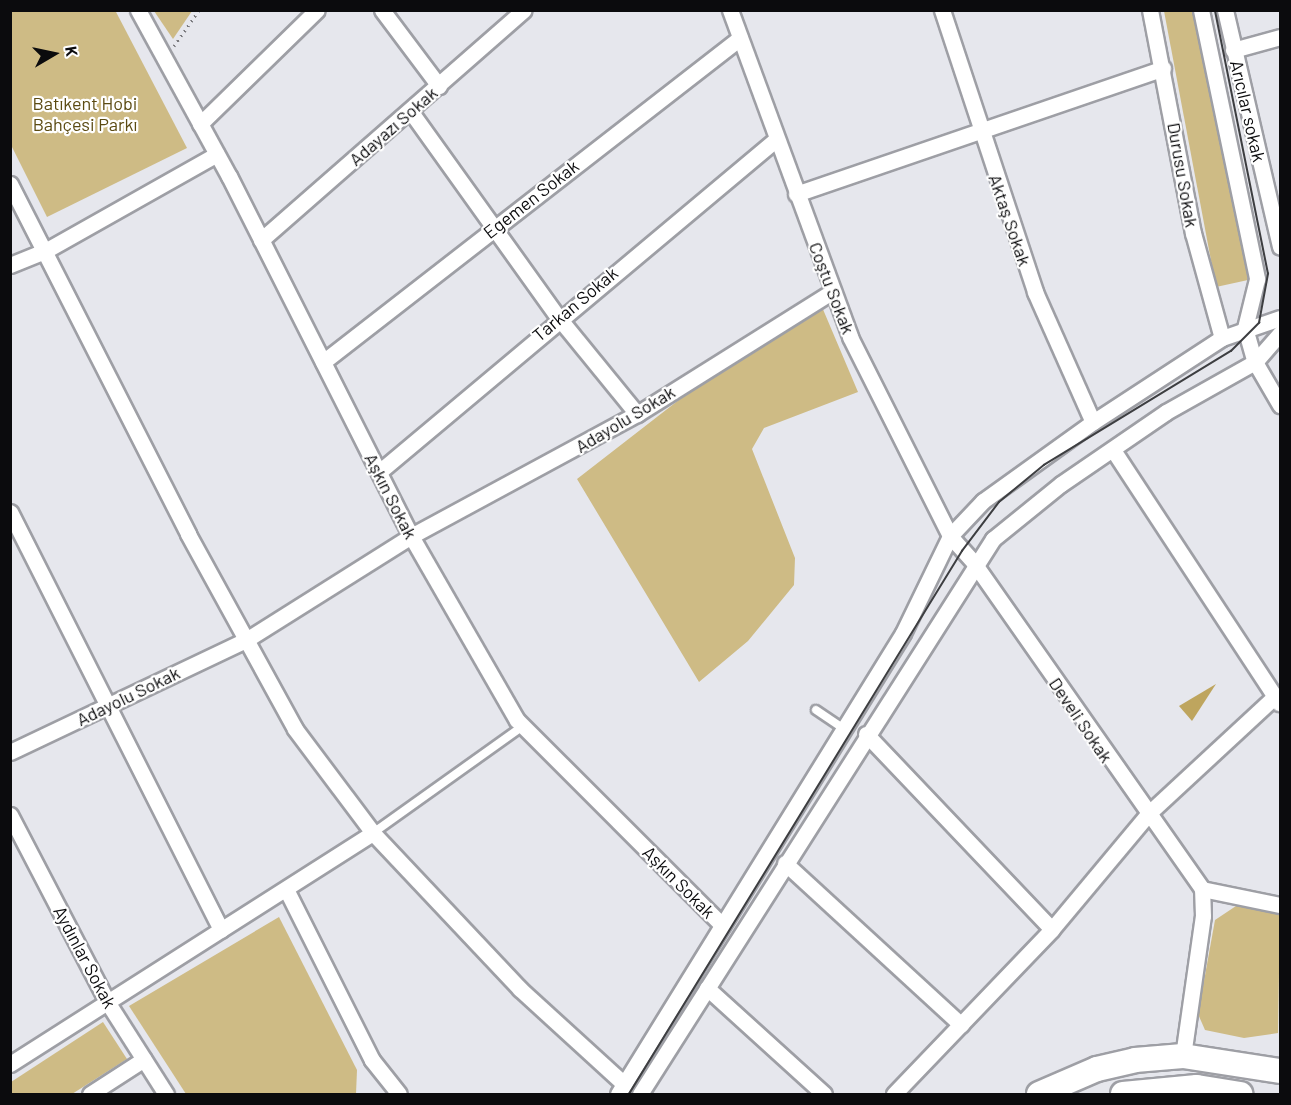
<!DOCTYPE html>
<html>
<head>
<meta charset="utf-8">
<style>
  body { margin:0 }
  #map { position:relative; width:1291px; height:1105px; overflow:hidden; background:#e6e7ed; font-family:Barlow,sans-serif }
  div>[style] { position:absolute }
  .green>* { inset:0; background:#cebb85 }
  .water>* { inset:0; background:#bea55e }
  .path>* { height:3px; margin-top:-1.5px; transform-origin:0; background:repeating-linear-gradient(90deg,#79797d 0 1.5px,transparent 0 6px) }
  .roads { filter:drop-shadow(2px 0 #9e9fa5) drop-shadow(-2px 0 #9e9fa5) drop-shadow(0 2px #9e9fa5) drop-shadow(0 -2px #9e9fa5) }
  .service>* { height:8px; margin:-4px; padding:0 4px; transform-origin:4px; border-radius:4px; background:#fff }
  .minor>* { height:15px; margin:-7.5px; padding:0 7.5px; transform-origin:7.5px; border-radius:7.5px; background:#fff }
  .primary>* { height:24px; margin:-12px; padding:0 12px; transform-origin:12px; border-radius:12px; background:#fff }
  .tram>* { height:1.5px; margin:-0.75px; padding:0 0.75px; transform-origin:0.75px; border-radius:0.75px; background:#3d3e41 }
  span { translate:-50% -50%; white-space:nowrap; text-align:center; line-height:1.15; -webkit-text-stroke:4.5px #fff; paint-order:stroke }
  .park-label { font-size:18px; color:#5b4a12 }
  .street-label { font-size:18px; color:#0b0b0d }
  .frame { position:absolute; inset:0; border:12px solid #0b0b0d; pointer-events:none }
  .north { position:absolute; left:24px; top:24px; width:60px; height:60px; -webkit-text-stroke:4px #fff; paint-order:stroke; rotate:81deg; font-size:16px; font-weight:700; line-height:24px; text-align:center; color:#0b0b0d }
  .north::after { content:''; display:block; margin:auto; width:21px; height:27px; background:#0b0b0d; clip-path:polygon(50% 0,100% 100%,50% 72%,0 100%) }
</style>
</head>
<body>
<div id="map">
  <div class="green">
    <i style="clip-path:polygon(115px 10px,187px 148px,47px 217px,11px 145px,11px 11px)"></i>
    <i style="clip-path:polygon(154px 11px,192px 11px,173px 39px)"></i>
    <i style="clip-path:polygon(1164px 11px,1197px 11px,1248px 280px,1216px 287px)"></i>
    <i style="clip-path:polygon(822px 307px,858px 392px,764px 428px,752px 449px,795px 558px,794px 585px,748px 641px,699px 682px,577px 479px,693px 389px)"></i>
    <i style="clip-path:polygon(1239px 904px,1280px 913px,1278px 1033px,1244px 1038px,1205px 1030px,1198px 1014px,1215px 920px)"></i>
    <i style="clip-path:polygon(279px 917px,357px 1070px,356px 1094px,186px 1094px,129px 1006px)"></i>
    <i style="clip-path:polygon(103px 1022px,127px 1059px,72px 1094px,11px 1094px,11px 1082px)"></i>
  </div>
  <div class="water">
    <i style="clip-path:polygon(1216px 684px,1192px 721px,1179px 706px)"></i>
  </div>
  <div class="path">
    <i style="left:174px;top:46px;width:44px;rotate:-55.2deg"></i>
  </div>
  <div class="roads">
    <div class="service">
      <i style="left:816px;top:710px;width:34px;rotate:34deg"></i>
      <i style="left:373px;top:833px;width:184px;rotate:-35.5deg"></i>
    </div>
    <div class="minor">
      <i style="left:138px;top:10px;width:189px;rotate:61.3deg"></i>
      <i style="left:229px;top:176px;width:403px;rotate:63.2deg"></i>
      <i style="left:411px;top:536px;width:212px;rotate:60.1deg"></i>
      <i style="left:517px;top:720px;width:290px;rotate:45deg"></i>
      <i style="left:382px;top:10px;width:95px;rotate:53.1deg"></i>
      <i style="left:730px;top:10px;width:348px;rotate:69.8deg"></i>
      <i style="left:850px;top:337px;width:223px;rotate:63.3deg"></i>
      <i style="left:950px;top:536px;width:36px;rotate:48deg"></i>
      <i style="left:974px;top:563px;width:398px;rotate:55deg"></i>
      <i style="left:942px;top:10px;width:297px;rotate:71.7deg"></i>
      <i style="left:1035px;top:292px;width:142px;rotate:66deg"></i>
      <i style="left:1150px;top:10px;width:227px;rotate:79.1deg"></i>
      <i style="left:1193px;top:233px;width:109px;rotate:74.6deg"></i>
      <i style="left:1201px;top:10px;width:275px;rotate:78.2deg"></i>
      <i style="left:1257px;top:279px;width:50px;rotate:103.8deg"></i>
      <i style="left:1245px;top:328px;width:35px;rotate:74deg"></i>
      <i style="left:1255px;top:362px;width:50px;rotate:59.8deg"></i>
      <i style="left:1225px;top:10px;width:243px;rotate:76.9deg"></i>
      <i style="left:1233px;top:50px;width:49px;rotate:-15.5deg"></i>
      <i style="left:411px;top:112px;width:252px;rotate:54.4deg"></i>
      <i style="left:558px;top:317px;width:125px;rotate:50.8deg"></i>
      <i style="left:200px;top:124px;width:163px;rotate:-44.3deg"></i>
      <i style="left:10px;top:184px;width:393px;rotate:63deg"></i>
      <i style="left:188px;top:534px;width:222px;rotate:61.2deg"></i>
      <i style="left:295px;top:729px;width:130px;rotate:53.1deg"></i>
      <i style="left:373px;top:833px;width:214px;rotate:46.7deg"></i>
      <i style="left:520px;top:989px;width:141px;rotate:42.4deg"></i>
      <i style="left:796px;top:194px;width:388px;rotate:-18.9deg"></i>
      <i style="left:261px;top:240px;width:349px;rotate:-41.2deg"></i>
      <i style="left:10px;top:265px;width:38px;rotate:-22deg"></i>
      <i style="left:45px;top:251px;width:197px;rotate:-29.4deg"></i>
      <i style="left:323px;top:362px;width:528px;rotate:-37.85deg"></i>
      <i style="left:1113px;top:450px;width:303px;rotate:56.7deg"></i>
      <i style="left:379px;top:472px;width:515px;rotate:-39.96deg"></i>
      <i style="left:10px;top:512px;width:468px;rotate:63.2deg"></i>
      <i style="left:866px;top:734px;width:269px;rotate:46.4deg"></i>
      <i style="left:10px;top:752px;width:261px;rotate:-25.4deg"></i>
      <i style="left:246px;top:640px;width:195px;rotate:-32.2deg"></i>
      <i style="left:411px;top:536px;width:257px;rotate:-28.4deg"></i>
      <i style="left:637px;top:414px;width:231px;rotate:-32.1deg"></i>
      <i style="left:10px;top:815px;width:212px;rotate:62.5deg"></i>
      <i style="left:108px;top:1003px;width:108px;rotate:57.5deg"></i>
      <i style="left:785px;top:863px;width:239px;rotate:42.6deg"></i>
      <i style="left:1202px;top:889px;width:80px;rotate:11.6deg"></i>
      <i style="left:287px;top:891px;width:189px;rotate:63.3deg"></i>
      <i style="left:372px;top:1060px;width:43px;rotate:51.5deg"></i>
      <i style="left:707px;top:988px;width:158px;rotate:42.2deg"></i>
      <i style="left:1183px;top:1056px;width:141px;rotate:-81.9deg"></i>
      <i style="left:1203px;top:916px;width:27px;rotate:-92deg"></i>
      <i style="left:10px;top:1064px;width:430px;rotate:-32.5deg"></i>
      <i style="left:90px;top:1094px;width:64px;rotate:-32.9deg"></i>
      <i style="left:618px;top:1094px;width:542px;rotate:-58.27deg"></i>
      <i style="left:903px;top:633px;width:108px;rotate:-64.1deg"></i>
      <i style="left:950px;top:536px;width:48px;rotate:-46.7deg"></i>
      <i style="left:983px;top:501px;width:135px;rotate:-35.7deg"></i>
      <i style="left:1093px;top:422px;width:154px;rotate:-33.1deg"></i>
      <i style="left:1222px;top:338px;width:61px;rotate:-19deg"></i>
      <i style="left:640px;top:1094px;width:658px;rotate:-57.54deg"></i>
      <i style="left:993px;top:539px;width:87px;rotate:-39deg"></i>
      <i style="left:1061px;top:484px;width:127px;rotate:-34.4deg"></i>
      <i style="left:1166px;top:412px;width:102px;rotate:-29.3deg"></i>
      <i style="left:1255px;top:362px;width:38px;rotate:-49deg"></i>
      <i style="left:894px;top:1094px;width:228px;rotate:-46.2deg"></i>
      <i style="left:1052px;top:929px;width:150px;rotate:-50.1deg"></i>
      <i style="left:1148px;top:814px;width:169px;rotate:-42.8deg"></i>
    </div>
    <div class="primary">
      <i style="left:1039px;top:1094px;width:63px;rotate:-23.3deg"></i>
      <i style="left:1097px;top:1069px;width:39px;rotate:-13deg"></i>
      <i style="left:1135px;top:1060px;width:48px;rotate:-4.8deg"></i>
      <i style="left:1183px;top:1056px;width:98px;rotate:8.8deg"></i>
      <i style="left:1123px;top:1094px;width:74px;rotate:-5.4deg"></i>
      <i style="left:1197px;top:1087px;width:44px;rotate:9.2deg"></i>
    </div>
  </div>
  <div class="tram">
    <i style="left:629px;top:1094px;width:637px;rotate:-58.48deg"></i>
    <i style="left:962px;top:551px;width:61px;rotate:-52.9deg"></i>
    <i style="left:999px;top:502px;width:58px;rotate:-39.4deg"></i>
    <i style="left:1044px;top:465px;width:219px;rotate:-31.4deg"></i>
    <i style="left:1231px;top:351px;width:40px;rotate:-45deg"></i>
    <i style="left:1259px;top:323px;width:50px;rotate:-79.6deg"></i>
    <i style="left:1268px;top:274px;width:269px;rotate:-101.4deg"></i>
  </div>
  <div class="park-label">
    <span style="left:85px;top:114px">Batıkent Hobi<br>Bahçesi Parkı</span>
  </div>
  <div class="street-label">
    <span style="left:1248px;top:111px;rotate:77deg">Arıcılar sokak</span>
    <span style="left:393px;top:126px;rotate:-41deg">Adayazı Sokak</span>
    <span style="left:1183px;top:175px;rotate:80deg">Durusu Sokak</span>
    <span style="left:531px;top:199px;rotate:-38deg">Egemen Sokak</span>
    <span style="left:1010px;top:220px;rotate:71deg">Aktaş Sokak</span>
    <span style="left:832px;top:288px;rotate:69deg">Coştu Sokak</span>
    <span style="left:575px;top:304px;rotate:-40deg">Tarkan Sokak</span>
    <span style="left:625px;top:419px;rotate:-31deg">Adayolu Sokak</span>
    <span style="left:391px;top:496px;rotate:63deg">Aşkın Sokak</span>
    <span style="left:128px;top:696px;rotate:-26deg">Adayolu Sokak</span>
    <span style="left:1081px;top:720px;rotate:56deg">Develi Sokak</span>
    <span style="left:679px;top:882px;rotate:45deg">Aşkın Sokak</span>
    <span style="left:85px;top:957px;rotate:62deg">Aydınlar Sokak</span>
  </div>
  <div class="frame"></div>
  <div class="north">K</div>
</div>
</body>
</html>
